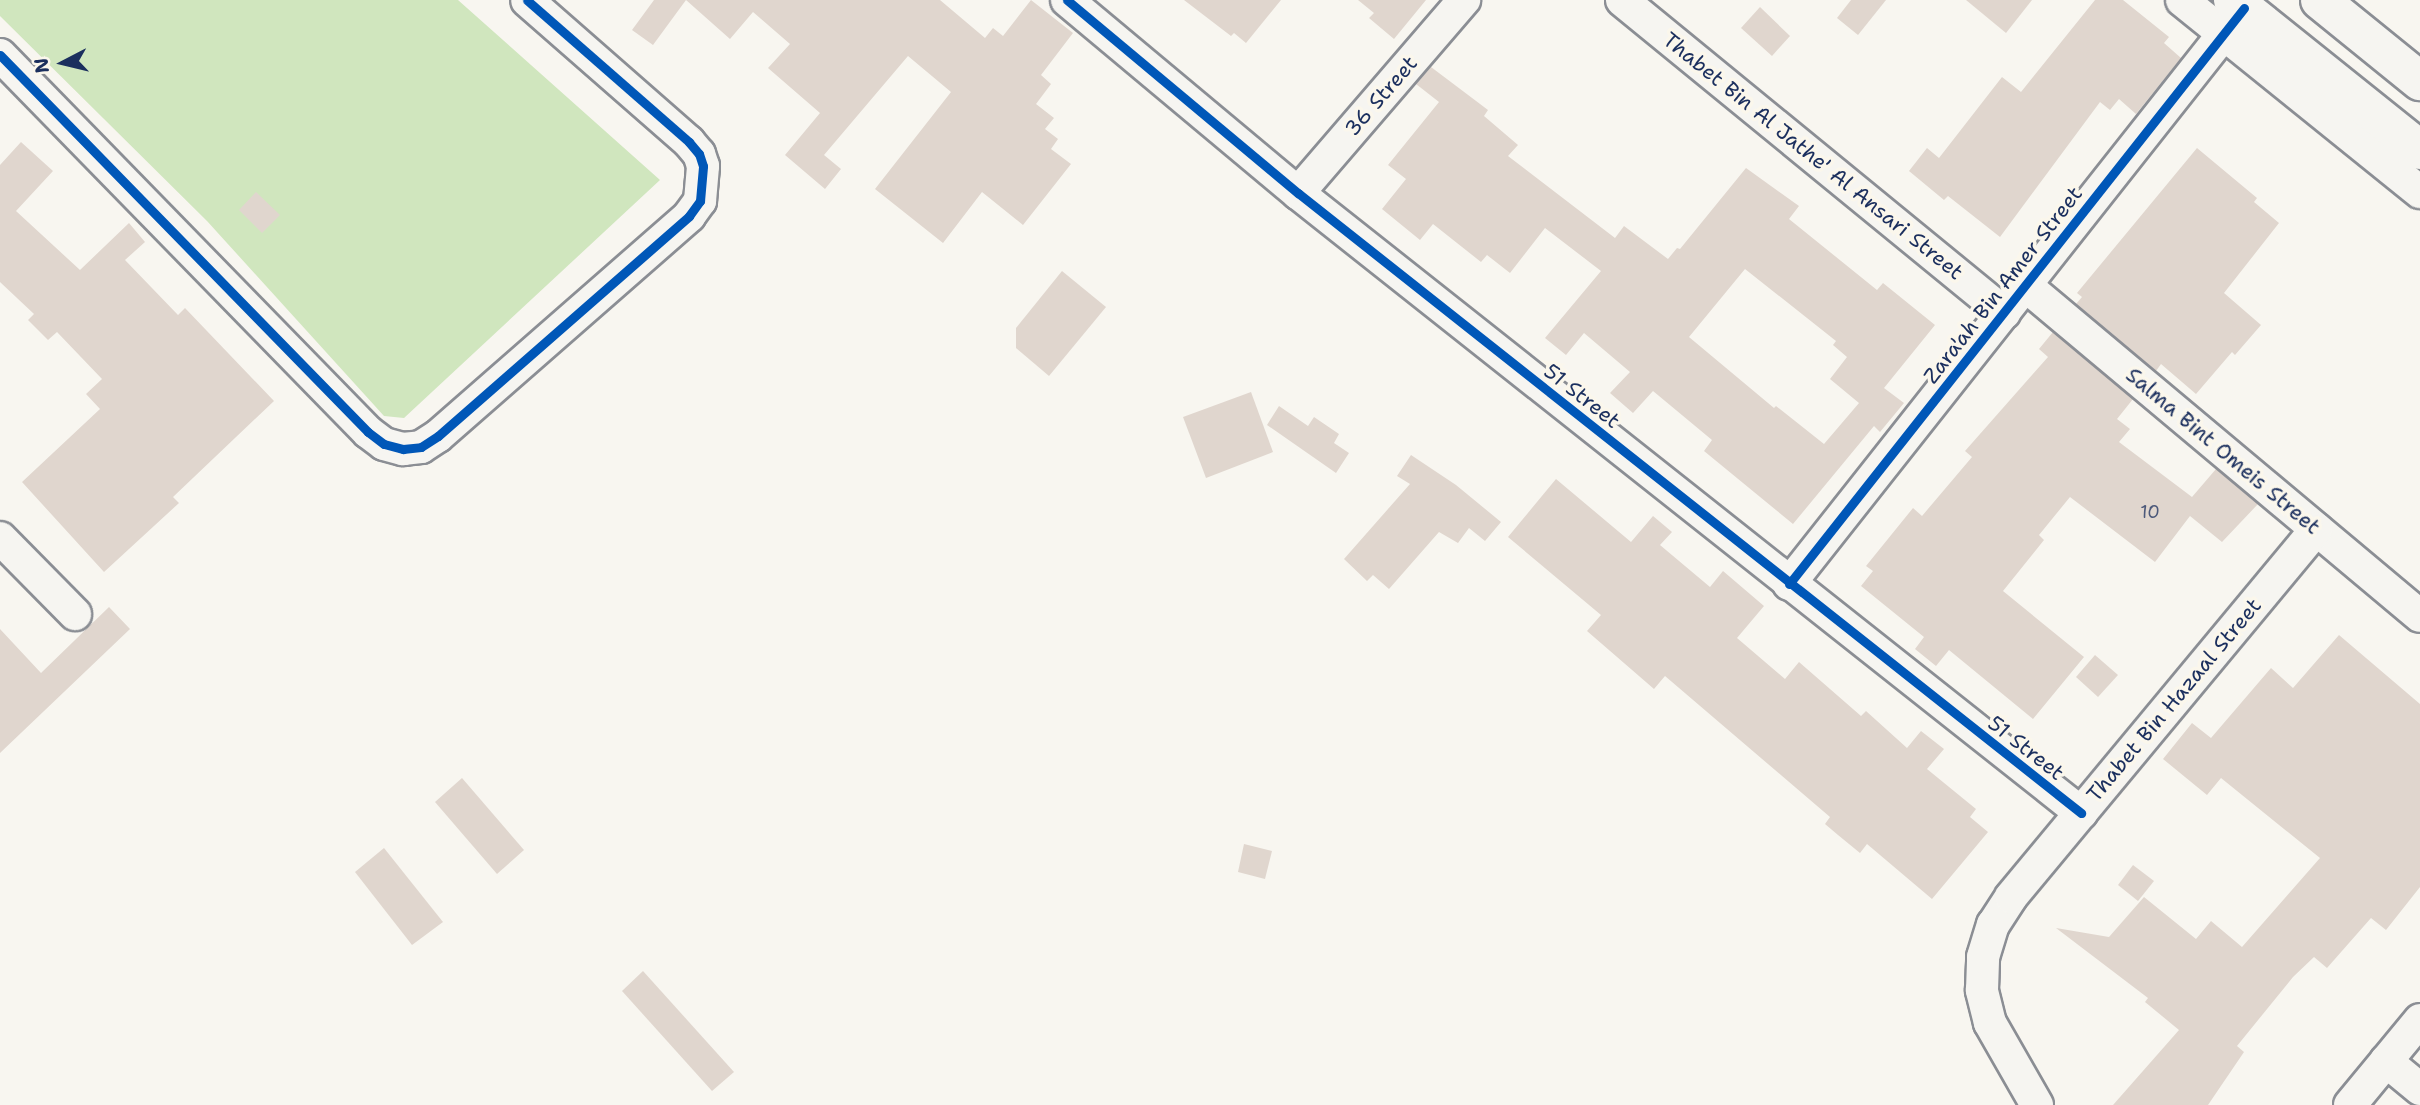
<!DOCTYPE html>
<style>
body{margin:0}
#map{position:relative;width:2420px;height:1105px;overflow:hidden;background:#f8f6f0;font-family:"Shantell Sans",sans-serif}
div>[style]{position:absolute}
.green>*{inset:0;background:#d0e6be}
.building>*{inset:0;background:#e0d6ce}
.roads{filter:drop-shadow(2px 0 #8b8e94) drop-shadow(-2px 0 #8b8e94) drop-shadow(0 2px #8b8e94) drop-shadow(0 -2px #8b8e94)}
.minor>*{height:32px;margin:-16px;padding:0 16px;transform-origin:16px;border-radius:16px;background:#f6f5f1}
.secondary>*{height:38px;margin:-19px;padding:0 19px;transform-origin:19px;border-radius:19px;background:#f6f5f1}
.cycleway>*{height:9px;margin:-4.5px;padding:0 4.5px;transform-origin:4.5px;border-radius:4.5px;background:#0057b8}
span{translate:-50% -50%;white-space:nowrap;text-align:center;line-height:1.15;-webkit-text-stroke:7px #fbf7ec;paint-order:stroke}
.number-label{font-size:18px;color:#4c597a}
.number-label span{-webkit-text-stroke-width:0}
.street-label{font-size:21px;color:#1b2f5e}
.north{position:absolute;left:28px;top:28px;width:70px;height:70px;-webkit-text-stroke:5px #fbf7ec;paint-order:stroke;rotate:263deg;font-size:19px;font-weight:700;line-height:28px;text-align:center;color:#1b2f5e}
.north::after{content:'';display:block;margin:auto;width:24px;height:32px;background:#1b2f5e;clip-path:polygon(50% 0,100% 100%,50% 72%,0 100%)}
</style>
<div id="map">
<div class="green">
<i style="clip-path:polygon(0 0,458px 0,660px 180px,404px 418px,384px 416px,207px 221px,0 16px)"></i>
</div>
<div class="building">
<i style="clip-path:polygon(654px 0,940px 0,985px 38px,993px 28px,1003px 36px,1031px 0,1073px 33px,1041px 75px,1051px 84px,1036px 104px,1054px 118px,1045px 129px,1058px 139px,1051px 149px,1071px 164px,1023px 225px,982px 192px,943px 243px,875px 189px,951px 92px,908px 56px,824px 155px,841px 169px,825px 189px,785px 155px,820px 113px,768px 68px,790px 44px,753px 12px,730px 39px,686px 0,653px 45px,632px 30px)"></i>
<i style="clip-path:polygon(1184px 0,1281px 0,1246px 43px,1234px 33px,1231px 36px)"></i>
<i style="clip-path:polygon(1358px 0,1426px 0,1394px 39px,1369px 18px,1374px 13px)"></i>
<i style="clip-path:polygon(1851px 0,1886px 0,1858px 35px,1837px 18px)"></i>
<i style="clip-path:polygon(1966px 0,2032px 0,2006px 33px)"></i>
<i style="clip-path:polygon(2095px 0,2123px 0,2169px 37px,2164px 43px,2181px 58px,2136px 114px,2119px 99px,2110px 110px,2100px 102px,2000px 237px,1948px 196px,1944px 200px,1909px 171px,1927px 148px,1939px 158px,2002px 77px,2021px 92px)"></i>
<i style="clip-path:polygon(1760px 7px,1790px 36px,1772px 56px,1741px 28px)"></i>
<i style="clip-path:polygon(evenodd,1431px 67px,1488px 110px,1484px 116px,1518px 145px,1508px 156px,1615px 238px,1624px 226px,1668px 259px,1677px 248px,1680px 249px,1746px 168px,1799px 206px,1789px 219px,1877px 290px,1883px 283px,1935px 325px,1884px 388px,1904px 403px,1880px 432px,1874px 426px,1793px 524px,1704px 451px,1712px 440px,1653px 391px,1633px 413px,1610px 393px,1630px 372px,1584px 333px,1566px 355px,1545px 338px,1601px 271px,1545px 228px,1510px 273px,1487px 255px,1481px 262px,1433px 224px,1420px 240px,1382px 209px,1406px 179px,1388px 165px,1439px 102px,1416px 84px,1431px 67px,1745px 269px,1836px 341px,1833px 345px,1847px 357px,1830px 379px,1859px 403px,1824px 444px,1776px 406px,1774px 408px,1689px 337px,1745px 269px)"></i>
<i style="clip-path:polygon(21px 142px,53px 171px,16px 211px,80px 270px,129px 223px,145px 242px,125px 260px,178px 315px,185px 308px,274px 401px,173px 497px,179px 503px,104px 572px,22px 482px,100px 409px,86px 394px,102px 379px,57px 332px,48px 340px,28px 320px,34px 314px,0 282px,0 165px)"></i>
<i style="clip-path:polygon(2197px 148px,2257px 198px,2254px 202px,2279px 223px,2224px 293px,2261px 325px,2235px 355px,2232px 352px,2196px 394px,2161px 364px,2156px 371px,2076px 304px,2082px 297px,2077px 293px)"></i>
<i style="clip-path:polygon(256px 192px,280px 215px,262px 233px,239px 210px)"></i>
<i style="clip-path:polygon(1062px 271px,1106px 307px,1049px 376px,1016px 348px,1016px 328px)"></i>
<i style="clip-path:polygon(2053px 332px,2133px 399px,2117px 419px,2130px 429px,2119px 442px,2192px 497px,2216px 469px,2258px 504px,2222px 542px,2190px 516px,2155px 562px,2070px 497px,2039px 535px,2044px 540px,2003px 591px,2084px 657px,2033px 719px,1949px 650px,1936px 666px,1915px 649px,1924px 637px,1861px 586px,1873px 571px,1866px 566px,1913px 508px,1922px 516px,1972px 457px,1965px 451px,2048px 357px,2039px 349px)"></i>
<i style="clip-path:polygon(1251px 392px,1273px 452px,1206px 478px,1183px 417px)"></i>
<i style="clip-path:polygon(1279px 406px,1308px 426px,1314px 417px,1339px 434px,1334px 443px,1349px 453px,1336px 473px,1267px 425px)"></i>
<i style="clip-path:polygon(1411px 455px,1456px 485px,1501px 522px,1485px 541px,1469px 528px,1458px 543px,1439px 532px,1389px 589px,1373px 575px,1367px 581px,1344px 559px,1410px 484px,1397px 476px)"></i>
<i style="clip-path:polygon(1556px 479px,1631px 542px,1653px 516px,1672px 532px,1660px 545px,1710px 587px,1723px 571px,1764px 606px,1737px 638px,1785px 679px,1799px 662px,1861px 716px,1866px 711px,1907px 748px,1921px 731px,1944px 749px,1927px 769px,1976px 809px,1970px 817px,1988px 832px,1932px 899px,1867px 844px,1860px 853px,1838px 835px,1825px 824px,1830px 817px,1665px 676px,1654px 689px,1587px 631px,1601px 615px,1508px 537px)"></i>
<i style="clip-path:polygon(109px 607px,130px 629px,0 753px,0 629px,41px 673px)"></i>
<i style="clip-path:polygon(2339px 635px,2420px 704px,2420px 887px,2386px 930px,2371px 918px,2327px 968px,2314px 957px,2293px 977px,2237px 1046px,2244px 1052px,2208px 1105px,2113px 1105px,2179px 1030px,2145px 1002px,2148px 998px,2056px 928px,2109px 937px,2144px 897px,2196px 939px,2211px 921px,2242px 947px,2320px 858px,2221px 778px,2207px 795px,2163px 759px,2192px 723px,2211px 738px,2271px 668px,2293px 688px)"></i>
<i style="clip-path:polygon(2095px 655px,2118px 675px,2098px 697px,2076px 677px)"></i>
<i style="clip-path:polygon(462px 778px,524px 850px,497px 874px,435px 802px)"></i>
<i style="clip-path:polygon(1244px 844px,1272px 851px,1265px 879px,1238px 872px)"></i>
<i style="clip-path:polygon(384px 848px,443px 922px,412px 945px,355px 872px)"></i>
<i style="clip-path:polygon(2133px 865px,2154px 881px,2138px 901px,2118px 885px)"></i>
<i style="clip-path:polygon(643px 971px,734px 1072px,712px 1091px,622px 991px)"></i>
</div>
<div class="roads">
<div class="minor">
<i style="left:1067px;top:0;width:301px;rotate:39.9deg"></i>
<i style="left:1298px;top:193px;width:999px;rotate:38.37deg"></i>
<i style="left:1622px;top:0;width:494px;rotate:39.3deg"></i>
<i style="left:2182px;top:0;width:306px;rotate:38.9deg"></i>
<i style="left:0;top:55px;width:527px;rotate:45.69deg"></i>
<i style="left:368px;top:432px;width:20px;rotate:37deg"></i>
<i style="left:384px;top:444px;width:20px;rotate:15deg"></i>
<i style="left:403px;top:449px;width:18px;rotate:-6deg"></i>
<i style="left:421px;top:447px;width:20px;rotate:-33deg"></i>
<i style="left:438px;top:436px;width:334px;rotate:-41.2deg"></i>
<i style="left:689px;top:216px;width:19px;rotate:-54deg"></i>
<i style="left:700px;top:201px;width:35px;rotate:-85deg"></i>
<i style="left:703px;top:166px;width:13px;rotate:-108deg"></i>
<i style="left:699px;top:154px;width:16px;rotate:-130deg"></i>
<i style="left:689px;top:142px;width:215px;rotate:-138.8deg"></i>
<i style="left:1298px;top:193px;width:255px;rotate:-49.3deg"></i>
<i style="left:2025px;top:285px;width:515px;rotate:39.96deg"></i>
<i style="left:0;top:538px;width:107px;rotate:45.4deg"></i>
<i style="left:1789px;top:584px;width:734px;rotate:-51.69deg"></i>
<i style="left:2386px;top:1061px;width:44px;rotate:39.5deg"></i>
<i style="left:2037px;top:1105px;width:95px;rotate:-119.8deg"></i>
<i style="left:1990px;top:1023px;width:34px;rotate:-104deg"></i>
<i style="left:1982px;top:990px;width:33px;rotate:-88deg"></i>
<i style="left:1983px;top:957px;width:34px;rotate:-73deg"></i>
<i style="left:1993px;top:925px;width:33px;rotate:-57deg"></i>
<i style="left:2011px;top:897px;width:478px;rotate:-50.3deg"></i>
<i style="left:2350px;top:1105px;width:110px;rotate:-50.5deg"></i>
</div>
<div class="secondary">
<i style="left:2233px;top:0;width:240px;rotate:38.7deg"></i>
<i style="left:2320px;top:0;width:129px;rotate:39deg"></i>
</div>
</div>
<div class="cycleway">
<i style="left:1067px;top:0;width:301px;rotate:39.9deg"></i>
<i style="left:1298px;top:193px;width:999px;rotate:38.37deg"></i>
<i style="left:0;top:55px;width:527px;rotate:45.69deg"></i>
<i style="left:368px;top:432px;width:20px;rotate:37deg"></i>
<i style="left:384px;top:444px;width:20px;rotate:15deg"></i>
<i style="left:403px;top:449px;width:18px;rotate:-6deg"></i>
<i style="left:421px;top:447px;width:20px;rotate:-33deg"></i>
<i style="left:438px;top:436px;width:334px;rotate:-41.2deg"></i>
<i style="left:689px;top:216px;width:19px;rotate:-54deg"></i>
<i style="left:700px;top:201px;width:35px;rotate:-85deg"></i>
<i style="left:703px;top:166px;width:13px;rotate:-108deg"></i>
<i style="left:699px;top:154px;width:16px;rotate:-130deg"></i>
<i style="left:689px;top:142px;width:215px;rotate:-138.8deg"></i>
<i style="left:1789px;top:584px;width:734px;rotate:-51.69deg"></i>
</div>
<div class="number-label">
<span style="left:2150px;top:512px">10</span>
</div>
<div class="street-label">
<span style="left:1381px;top:96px;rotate:-49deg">36 Street</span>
<span style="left:1813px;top:156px;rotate:39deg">Thabet Bin Al Jathe' Al Ansari Street</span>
<span style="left:2003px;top:285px;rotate:-52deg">Zara'ah Bin Amer Street</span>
<span style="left:1582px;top:396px;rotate:38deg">51 Street</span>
<span style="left:2223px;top:451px;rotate:40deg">Salma Bint Omeis Street</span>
<span style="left:2174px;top:700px;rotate:-50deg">Thabet Bin Hazaal Street</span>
<span style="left:2026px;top:748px;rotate:38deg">51 Street</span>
</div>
<div class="north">N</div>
</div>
